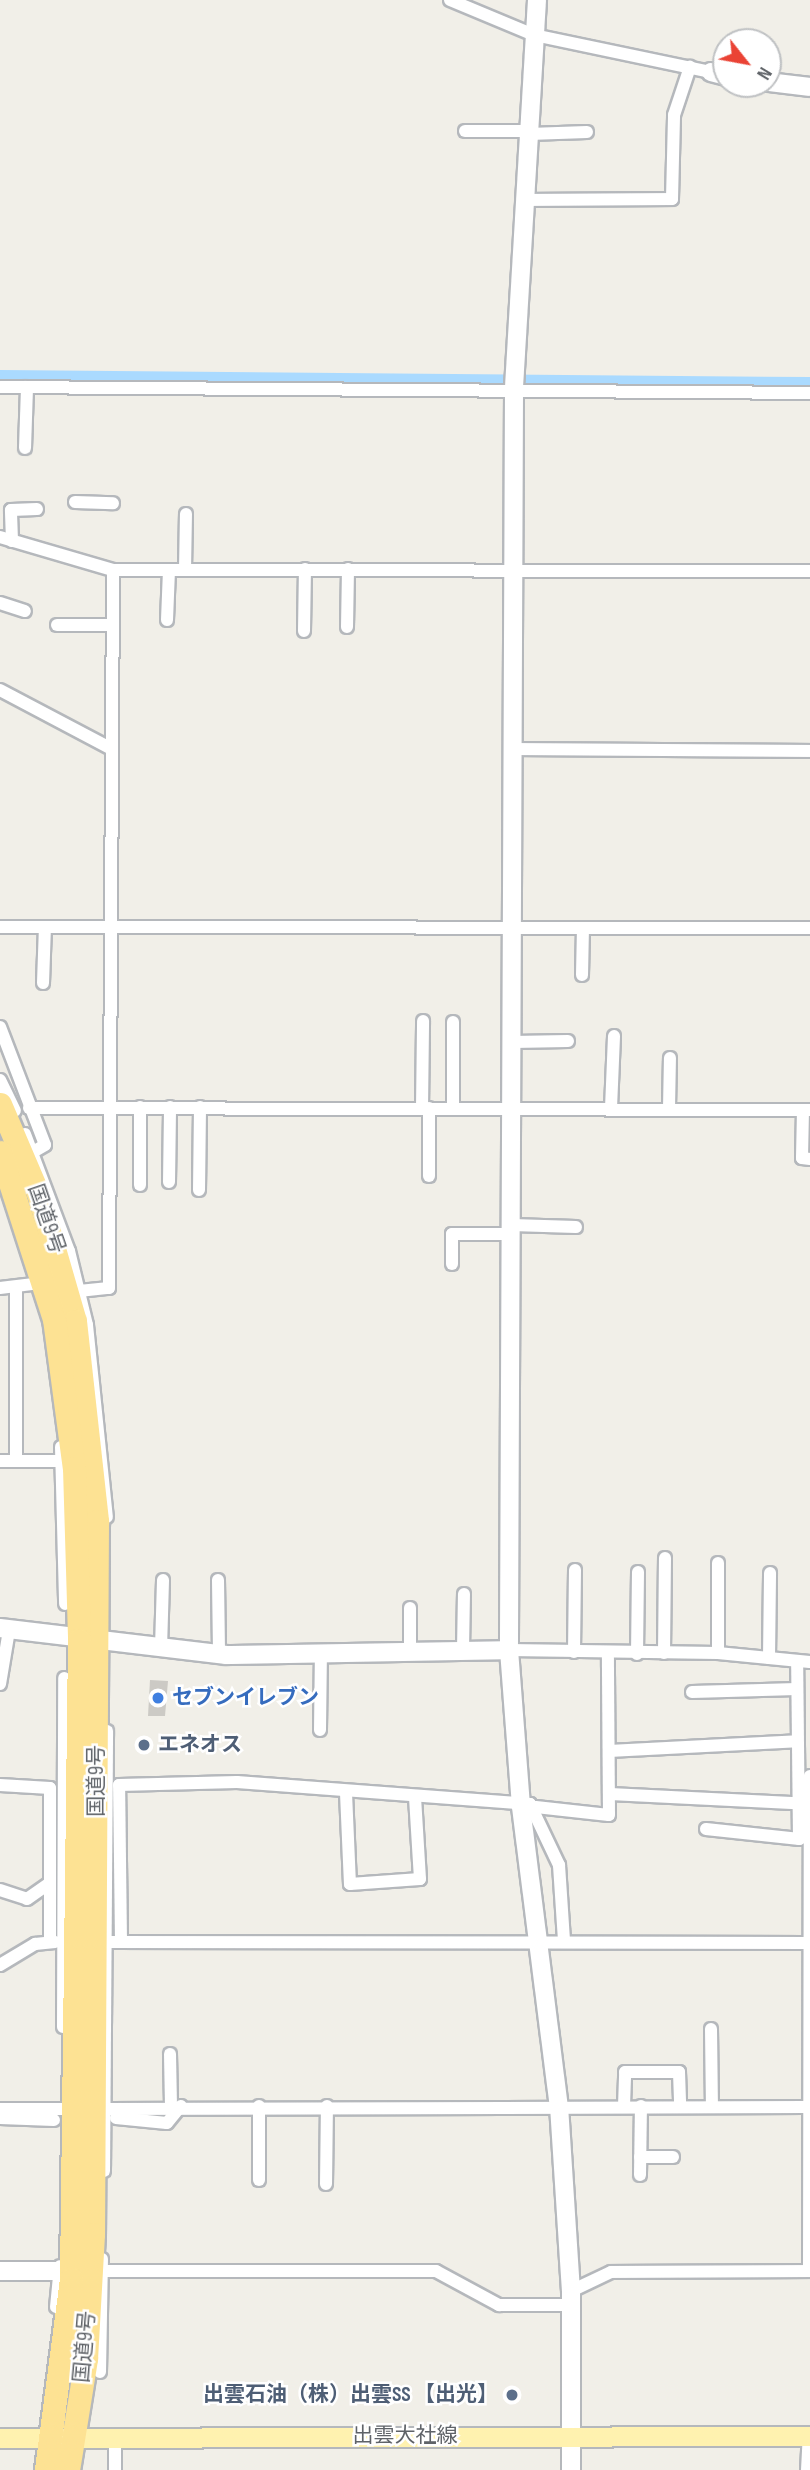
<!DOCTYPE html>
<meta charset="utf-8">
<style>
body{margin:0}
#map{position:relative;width:810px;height:2470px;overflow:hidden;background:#f1efe8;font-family:"Sofia Sans Condensed","Noto Sans JP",sans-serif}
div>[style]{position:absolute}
.river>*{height:19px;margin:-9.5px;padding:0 9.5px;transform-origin:9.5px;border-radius:9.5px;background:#aadaff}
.building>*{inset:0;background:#cccac5}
.roads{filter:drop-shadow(2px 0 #b5b8bc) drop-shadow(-2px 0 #b5b8bc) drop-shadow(0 2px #b5b8bc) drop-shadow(0 -2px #b5b8bc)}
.street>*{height:12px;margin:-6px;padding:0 6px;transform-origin:6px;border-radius:6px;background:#fff}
.secondary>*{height:18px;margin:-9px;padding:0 9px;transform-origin:9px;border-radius:9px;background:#fff}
.primary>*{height:19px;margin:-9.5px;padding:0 9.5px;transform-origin:9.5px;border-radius:9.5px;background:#fff2af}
.highway>*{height:23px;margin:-11.5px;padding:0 11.5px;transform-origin:11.5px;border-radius:11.5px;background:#fde293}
.dots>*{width:19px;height:19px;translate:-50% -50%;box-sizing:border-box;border:4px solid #fff;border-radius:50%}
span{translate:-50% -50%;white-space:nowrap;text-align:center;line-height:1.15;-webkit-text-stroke:5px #fff;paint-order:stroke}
.street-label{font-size:21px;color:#5f6368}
.shop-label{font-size:21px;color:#366cbe;font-weight:700}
.left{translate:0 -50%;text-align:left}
.service-label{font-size:21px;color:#4e5e75;font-weight:700}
.right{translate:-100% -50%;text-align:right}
.north{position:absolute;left:712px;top:28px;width:70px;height:70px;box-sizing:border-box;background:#fff;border:2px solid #bfc1c3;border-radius:50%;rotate:121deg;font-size:19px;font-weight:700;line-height:28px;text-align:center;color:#5f6368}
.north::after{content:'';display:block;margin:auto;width:24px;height:32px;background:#ea4335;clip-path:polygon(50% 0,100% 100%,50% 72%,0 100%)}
</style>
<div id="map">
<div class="river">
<i style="left:0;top:379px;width:810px;rotate:0.5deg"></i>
</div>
<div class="building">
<i style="clip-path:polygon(150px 1680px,168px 1681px,165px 1716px,148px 1716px)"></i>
</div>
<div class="roads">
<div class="street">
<i style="left:450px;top:0;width:91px;rotate:22.6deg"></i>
<i style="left:534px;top:35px;width:181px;rotate:11.8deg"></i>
<i style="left:465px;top:131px;width:64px"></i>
<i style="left:529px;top:134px;width:58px;rotate:-2deg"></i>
<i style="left:525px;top:200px;width:147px;rotate:-0.4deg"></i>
<i style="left:672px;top:199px;width:84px;rotate:-88.6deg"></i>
<i style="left:674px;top:115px;width:51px;rotate:-71.6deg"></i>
<i style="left:0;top:387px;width:810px;rotate:0.42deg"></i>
<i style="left:25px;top:448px;width:61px;rotate:-88.1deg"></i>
<i style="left:75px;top:502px;width:38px;rotate:2deg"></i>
<i style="left:0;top:537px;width:118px;rotate:16.3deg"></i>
<i style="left:113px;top:570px;width:697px;rotate:0.08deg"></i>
<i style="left:12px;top:541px;width:31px;rotate:-92deg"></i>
<i style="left:11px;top:510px;width:26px;rotate:-2deg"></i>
<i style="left:185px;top:570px;width:56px;rotate:-89deg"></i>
<i style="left:0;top:603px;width:26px;rotate:18deg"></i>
<i style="left:167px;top:620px;width:50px;rotate:-87.7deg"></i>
<i style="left:57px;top:625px;width:55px"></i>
<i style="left:347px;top:627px;width:58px;rotate:-89deg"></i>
<i style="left:304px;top:631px;width:62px;rotate:-89.1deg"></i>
<i style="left:0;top:690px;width:124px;rotate:27.8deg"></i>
<i style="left:516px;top:749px;width:294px;rotate:0.4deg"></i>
<i style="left:0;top:927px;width:810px;rotate:0.07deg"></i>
<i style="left:582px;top:975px;width:46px;rotate:-88.8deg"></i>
<i style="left:43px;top:983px;width:56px;rotate:-88deg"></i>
<i style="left:0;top:1027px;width:126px;rotate:69.1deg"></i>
<i style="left:45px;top:1145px;width:14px;rotate:150deg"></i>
<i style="left:513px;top:1042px;width:55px;rotate:-1deg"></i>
<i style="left:0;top:1080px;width:34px;rotate:64deg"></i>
<i style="left:140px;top:1107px;width:78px;rotate:90deg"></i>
<i style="left:29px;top:1108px;width:781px;rotate:0.15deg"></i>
<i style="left:422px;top:1108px;width:87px;rotate:-89.3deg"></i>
<i style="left:453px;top:1108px;width:86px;rotate:-90deg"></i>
<i style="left:611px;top:1108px;width:72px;rotate:-87.6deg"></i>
<i style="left:669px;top:1108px;width:50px;rotate:-88.9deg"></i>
<i style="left:803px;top:1110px;width:48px;rotate:91.2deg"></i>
<i style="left:802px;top:1158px;width:8px;rotate:7deg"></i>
<i style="left:25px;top:1134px;width:125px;rotate:69.4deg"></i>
<i style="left:69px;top:1251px;width:76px;rotate:76.3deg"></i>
<i style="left:87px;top:1325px;width:193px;rotate:84.1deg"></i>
<i style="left:429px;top:1176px;width:68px;rotate:-90deg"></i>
<i style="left:169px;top:1182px;width:75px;rotate:-89.2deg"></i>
<i style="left:199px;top:1190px;width:83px;rotate:-89.3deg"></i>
<i style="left:512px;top:1225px;width:64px;rotate:1.8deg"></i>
<i style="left:452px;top:1264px;width:30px;rotate:-90deg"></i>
<i style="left:452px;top:1234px;width:60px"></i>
<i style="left:0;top:1288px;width:34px;rotate:-7deg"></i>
<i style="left:16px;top:1288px;width:173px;rotate:90deg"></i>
<i style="left:79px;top:1291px;width:30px;rotate:-6deg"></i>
<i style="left:109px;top:1288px;width:718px;rotate:-89.68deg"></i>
<i style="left:61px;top:1447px;width:157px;rotate:88.5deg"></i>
<i style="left:0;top:1461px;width:62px"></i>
<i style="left:218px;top:1580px;width:74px;rotate:89.2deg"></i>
<i style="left:161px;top:1648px;width:68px;rotate:-88.3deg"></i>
<i style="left:463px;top:1650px;width:56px;rotate:-89deg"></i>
<i style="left:509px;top:1650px;width:209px;rotate:0.8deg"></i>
<i style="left:718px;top:1653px;width:92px;rotate:5.6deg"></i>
<i style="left:410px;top:1652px;width:44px;rotate:-90deg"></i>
<i style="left:574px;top:1652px;width:82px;rotate:-89.3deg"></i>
<i style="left:664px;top:1653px;width:95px;rotate:-89.4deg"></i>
<i style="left:718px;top:1653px;width:90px;rotate:-90deg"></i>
<i style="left:637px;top:1654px;width:82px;rotate:-89.3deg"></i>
<i style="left:769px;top:1658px;width:85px;rotate:-89.3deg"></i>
<i style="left:0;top:1684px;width:55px;rotate:-80.5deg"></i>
<i style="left:692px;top:1692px;width:105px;rotate:-1.6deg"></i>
<i style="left:320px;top:1730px;width:77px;rotate:-89.3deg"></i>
<i style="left:609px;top:1751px;width:188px;rotate:-3deg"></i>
<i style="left:0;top:1785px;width:50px;rotate:3.4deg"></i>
<i style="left:50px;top:1788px;width:154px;rotate:90deg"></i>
<i style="left:346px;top:1793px;width:91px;rotate:87.5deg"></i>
<i style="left:350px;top:1884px;width:70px;rotate:-4.1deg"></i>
<i style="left:420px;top:1879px;width:81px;rotate:-93.5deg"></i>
<i style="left:610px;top:1794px;width:187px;rotate:2.8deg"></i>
<i style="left:536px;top:1807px;width:73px;rotate:6.3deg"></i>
<i style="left:609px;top:1815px;width:161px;rotate:-90.4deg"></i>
<i style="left:706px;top:1829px;width:94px;rotate:6.1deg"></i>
<i style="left:799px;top:1839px;width:178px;rotate:-90.6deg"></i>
<i style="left:0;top:1890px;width:28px;rotate:18deg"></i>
<i style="left:27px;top:1899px;width:28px;rotate:-35deg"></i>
<i style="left:107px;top:1942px;width:703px;rotate:0.08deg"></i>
<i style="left:121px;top:1942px;width:157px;rotate:-90.7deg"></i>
<i style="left:119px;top:1785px;width:118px;rotate:-1.5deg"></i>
<i style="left:237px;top:1782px;width:294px;rotate:4.3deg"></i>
<i style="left:530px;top:1804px;width:68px;rotate:64.6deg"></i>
<i style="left:559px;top:1865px;width:76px;rotate:86.2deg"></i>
<i style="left:0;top:1965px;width:41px;rotate:-31deg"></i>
<i style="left:35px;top:1944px;width:20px;rotate:-6deg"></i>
<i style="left:63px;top:2027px;width:349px;rotate:-89.8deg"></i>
<i style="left:711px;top:2029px;width:78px;rotate:89.3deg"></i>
<i style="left:170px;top:2054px;width:53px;rotate:88.9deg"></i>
<i style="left:624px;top:2106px;width:34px;rotate:-88deg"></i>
<i style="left:625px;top:2072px;width:54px"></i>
<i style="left:679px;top:2072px;width:34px;rotate:88deg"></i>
<i style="left:0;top:2109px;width:63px"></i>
<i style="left:106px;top:2109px;width:700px;rotate:-0.16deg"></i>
<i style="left:0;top:2118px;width:54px;rotate:2.1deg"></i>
<i style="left:116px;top:2118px;width:51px;rotate:5.6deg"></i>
<i style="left:167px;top:2123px;width:22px;rotate:-51deg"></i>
<i style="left:640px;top:2157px;width:33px"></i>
<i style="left:104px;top:2171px;width:440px;rotate:-89.6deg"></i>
<i style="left:640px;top:2175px;width:69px;rotate:-89.2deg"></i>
<i style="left:259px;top:2180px;width:74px;rotate:-90deg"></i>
<i style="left:326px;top:2184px;width:78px;rotate:-89.3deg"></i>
<i style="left:102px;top:2271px;width:334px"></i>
<i style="left:436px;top:2271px;width:72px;rotate:28.4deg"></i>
<i style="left:499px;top:2305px;width:72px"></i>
<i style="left:809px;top:2271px;width:495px;rotate:-89.9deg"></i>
<i style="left:571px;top:2291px;width:44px;rotate:-25.4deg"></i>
<i style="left:611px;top:2272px;width:199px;rotate:-0.3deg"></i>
<i style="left:56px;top:2307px;width:41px;rotate:-84.4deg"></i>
<i style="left:100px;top:2372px;width:113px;rotate:-89deg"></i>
<i style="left:115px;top:2436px;width:34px;rotate:90deg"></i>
<i style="left:807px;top:2470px;width:34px;rotate:-87deg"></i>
</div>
<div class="secondary">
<i style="left:537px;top:0;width:393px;rotate:93.4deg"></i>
<i style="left:514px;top:392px;width:1258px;rotate:90.23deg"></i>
<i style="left:509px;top:1650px;width:157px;rotate:85.6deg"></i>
<i style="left:521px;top:1807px;width:301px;rotate:82.8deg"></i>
<i style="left:559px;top:2106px;width:185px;rotate:86.3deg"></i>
<i style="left:571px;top:2291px;width:179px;rotate:90deg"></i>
<i style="left:711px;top:72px;width:16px;rotate:15deg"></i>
<i style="left:768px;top:82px;width:42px;rotate:6.8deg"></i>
<i style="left:0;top:1628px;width:228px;rotate:6.8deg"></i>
<i style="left:226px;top:1655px;width:283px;rotate:-1deg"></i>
<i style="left:0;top:2271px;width:60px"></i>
</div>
<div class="primary">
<i style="left:0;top:2438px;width:810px;rotate:-0.14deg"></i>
</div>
<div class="highway">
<i style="left:0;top:1104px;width:97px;rotate:66.9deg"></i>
<i style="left:38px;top:1193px;width:133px;rotate:73.9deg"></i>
<i style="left:75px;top:1321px;width:201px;rotate:83.7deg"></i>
<i style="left:97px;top:1521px;width:713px;rotate:90.32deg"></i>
<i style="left:93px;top:2234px;width:125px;rotate:93.2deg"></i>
<i style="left:86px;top:2359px;width:112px;rotate:99.2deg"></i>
<i style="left:0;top:1152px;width:176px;rotate:72.1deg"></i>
<i style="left:54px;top:1319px;width:150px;rotate:82.4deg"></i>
<i style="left:74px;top:1468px;width:172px;rotate:88.3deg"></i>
<i style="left:79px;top:1640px;width:639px;rotate:90.72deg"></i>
<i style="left:71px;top:2279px;width:193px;rotate:97.5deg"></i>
</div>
</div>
<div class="dots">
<i style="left:158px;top:1698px;background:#3f7fe0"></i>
<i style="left:144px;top:1745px;background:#5c6f8a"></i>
<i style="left:512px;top:2395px;background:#5c6f8a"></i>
</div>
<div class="street-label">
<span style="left:46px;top:1219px;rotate:71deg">国道9号</span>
<span style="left:97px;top:1781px;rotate:-90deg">国道9号</span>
<span style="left:85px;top:2347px;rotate:-85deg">国道9号</span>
<span style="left:405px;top:2436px">出雲大社線</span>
</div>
<div class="shop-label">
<span class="left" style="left:172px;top:1698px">セブンイレブン</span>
</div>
<div class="service-label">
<span class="left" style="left:158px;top:1745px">エネオス</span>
<span class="right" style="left:498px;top:2395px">出雲石油（株）出雲SS 【出光】</span>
</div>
<div class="north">N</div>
</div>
